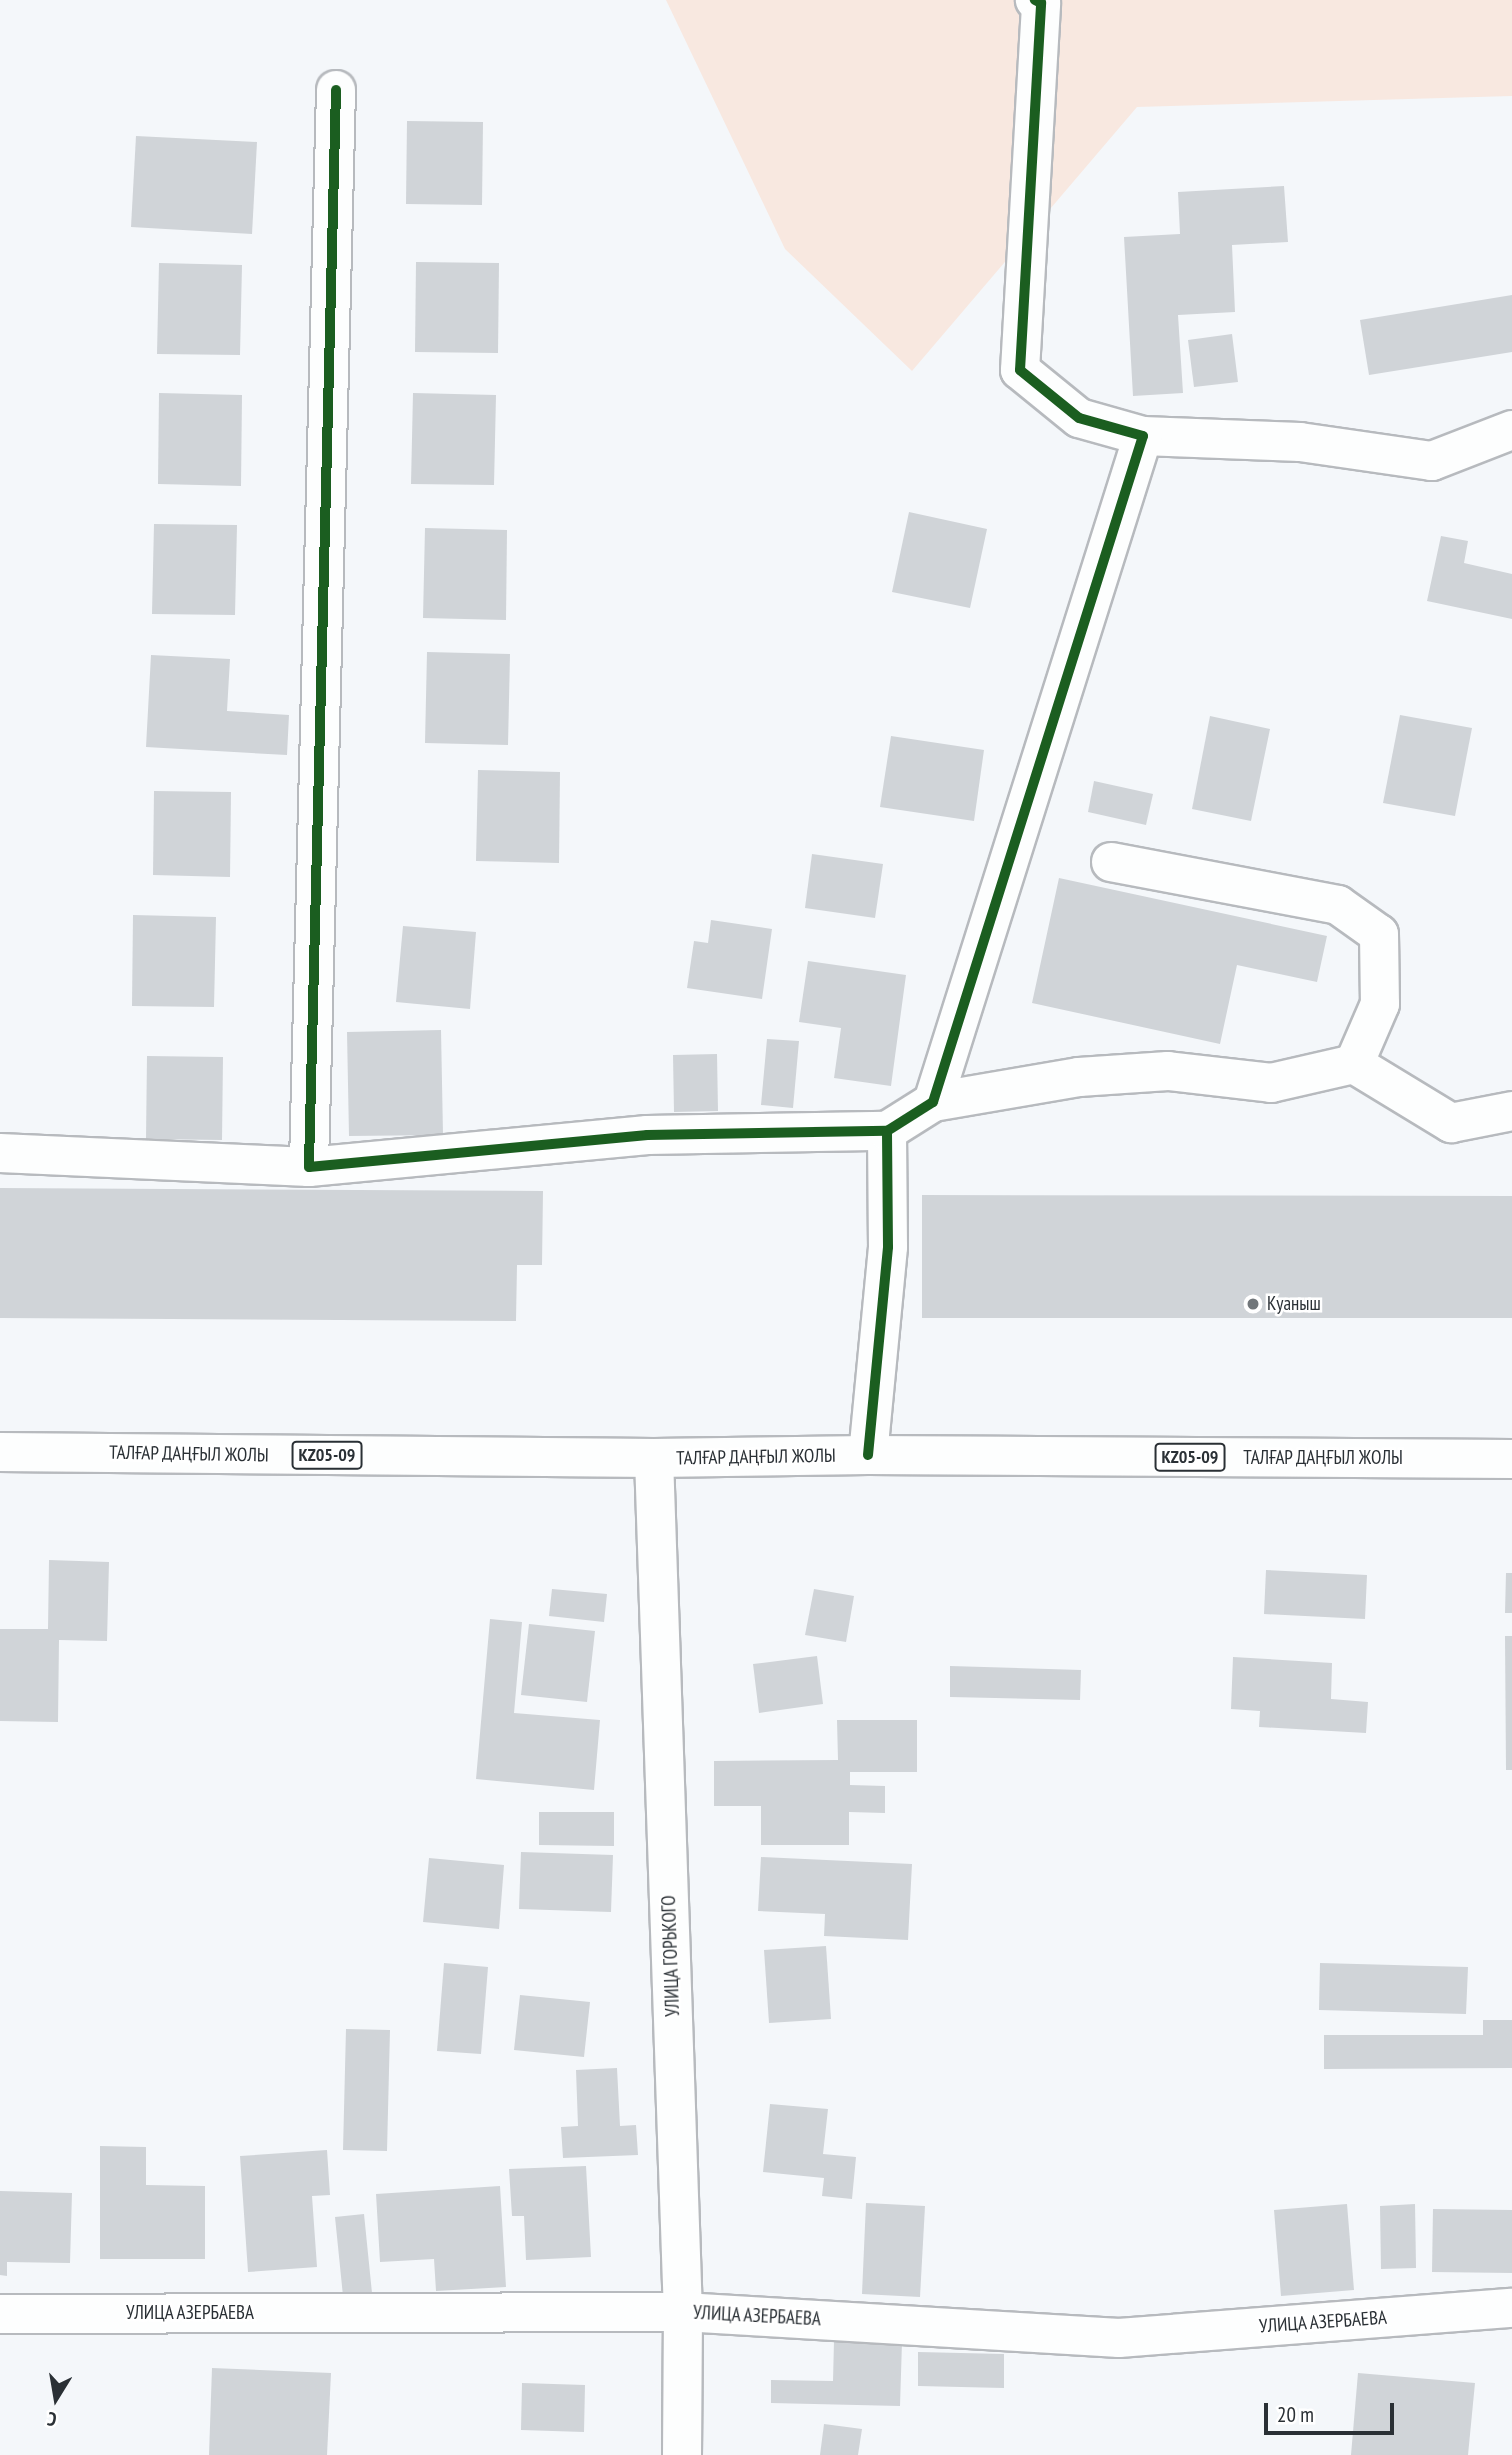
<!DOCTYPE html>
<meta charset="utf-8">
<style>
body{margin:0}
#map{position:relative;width:1512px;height:2455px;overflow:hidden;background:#f4f7fa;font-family:"PT Sans Narrow",sans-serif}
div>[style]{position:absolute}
.green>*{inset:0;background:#f8e8e0}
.building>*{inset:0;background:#d0d4d8}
.roads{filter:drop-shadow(2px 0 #b7babe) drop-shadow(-2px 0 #b7babe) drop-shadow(0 2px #b7babe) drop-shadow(0 -2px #b7babe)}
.minor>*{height:38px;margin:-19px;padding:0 19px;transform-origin:19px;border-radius:19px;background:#fdfefe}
.major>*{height:38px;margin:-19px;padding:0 19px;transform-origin:19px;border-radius:19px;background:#fdfefe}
.cycleway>*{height:10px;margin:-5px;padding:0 5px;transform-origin:5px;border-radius:5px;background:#1b5e20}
.dots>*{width:19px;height:19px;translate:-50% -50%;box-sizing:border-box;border:4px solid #fff;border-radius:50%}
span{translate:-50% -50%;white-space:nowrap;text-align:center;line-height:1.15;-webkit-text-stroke:5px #fff;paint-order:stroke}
.shield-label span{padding:2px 5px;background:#fff;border:2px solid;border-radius:5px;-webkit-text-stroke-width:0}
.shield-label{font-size:18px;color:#2a3035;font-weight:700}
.poi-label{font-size:19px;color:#2a3035}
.left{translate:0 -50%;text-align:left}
.street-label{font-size:19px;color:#2a3035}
.north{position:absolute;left:21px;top:2364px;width:70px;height:70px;-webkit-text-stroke:5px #fff;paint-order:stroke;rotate:191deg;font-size:19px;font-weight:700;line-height:28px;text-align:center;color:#2a3035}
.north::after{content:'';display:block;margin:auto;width:24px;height:32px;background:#2a3035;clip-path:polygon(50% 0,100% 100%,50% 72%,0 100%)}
.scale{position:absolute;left:1264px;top:2403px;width:130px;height:32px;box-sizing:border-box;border:4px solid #2a3035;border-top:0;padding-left:9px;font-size:21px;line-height:24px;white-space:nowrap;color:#2a3035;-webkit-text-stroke:5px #fff;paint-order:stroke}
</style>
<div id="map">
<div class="green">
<i style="clip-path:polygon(666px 0,1512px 0,1512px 96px,1137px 107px,912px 371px,785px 249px)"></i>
</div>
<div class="building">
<i style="clip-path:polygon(407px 121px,483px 122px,482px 205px,406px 204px)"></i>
<i style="clip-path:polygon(136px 136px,257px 142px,252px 234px,131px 227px)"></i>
<i style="clip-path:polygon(1284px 186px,1288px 242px,1232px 245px,1235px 312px,1178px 315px,1183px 393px,1133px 396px,1124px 237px,1180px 234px,1178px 192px)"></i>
<i style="clip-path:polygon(416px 262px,499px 263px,498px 353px,415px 352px)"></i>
<i style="clip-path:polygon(159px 263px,242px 265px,240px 355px,157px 354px)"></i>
<i style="clip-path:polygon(1512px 295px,1512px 352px,1369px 375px,1360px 320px)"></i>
<i style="clip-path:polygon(1232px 334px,1238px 382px,1194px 387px,1188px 340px)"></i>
<i style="clip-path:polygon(159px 393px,242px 395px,241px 486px,158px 484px)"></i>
<i style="clip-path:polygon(413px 393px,496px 395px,494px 485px,411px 484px)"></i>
<i style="clip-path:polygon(909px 512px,987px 529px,970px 608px,892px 592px)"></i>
<i style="clip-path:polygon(154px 524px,237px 525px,235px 615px,152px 614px)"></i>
<i style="clip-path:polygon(425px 528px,507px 530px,506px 620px,423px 618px)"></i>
<i style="clip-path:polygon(1441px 536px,1468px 541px,1464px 563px,1512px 574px,1512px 619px,1427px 601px)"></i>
<i style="clip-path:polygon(427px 652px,510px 654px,508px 745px,425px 743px)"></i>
<i style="clip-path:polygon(151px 655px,230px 659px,227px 711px,289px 715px,287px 755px,146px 747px)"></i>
<i style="clip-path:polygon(1400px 715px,1472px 728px,1455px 816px,1383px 803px)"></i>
<i style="clip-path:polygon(1210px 716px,1270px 729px,1251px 821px,1192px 809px)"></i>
<i style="clip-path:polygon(891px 736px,984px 750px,974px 821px,880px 807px)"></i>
<i style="clip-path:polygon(478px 770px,560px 772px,559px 863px,476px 861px)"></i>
<i style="clip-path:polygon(1094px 781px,1153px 794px,1146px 825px,1088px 812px)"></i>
<i style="clip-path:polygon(154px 791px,231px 792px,230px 877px,153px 875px)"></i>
<i style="clip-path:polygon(812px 854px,883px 864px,875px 918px,805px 908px)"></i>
<i style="clip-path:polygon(1059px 878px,1327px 936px,1317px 982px,1237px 965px,1220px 1044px,1032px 1003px)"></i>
<i style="clip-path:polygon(133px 915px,216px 917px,214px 1007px,132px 1006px)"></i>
<i style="clip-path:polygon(711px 920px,772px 929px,762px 999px,687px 988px,694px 941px,708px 943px)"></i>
<i style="clip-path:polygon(403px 926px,476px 932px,470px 1009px,396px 1002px)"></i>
<i style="clip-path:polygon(808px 961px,906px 975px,891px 1086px,834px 1078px,841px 1028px,799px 1022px)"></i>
<i style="clip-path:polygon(441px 1030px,443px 1135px,349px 1136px,347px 1032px)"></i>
<i style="clip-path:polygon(767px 1039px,799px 1041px,793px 1108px,761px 1105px)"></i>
<i style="clip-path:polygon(717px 1054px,718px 1111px,674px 1112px,673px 1055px)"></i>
<i style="clip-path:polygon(147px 1056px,223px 1057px,222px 1140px,146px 1139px)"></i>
<i style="clip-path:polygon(0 1188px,543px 1191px,542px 1265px,517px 1265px,516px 1321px,0 1318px)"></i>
<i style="clip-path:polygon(922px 1195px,1512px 1196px,1512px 1318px,922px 1318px)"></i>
<i style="clip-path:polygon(49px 1560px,109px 1562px,107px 1641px,59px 1640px,58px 1722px,0 1721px,0 1629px,48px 1629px)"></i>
<i style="clip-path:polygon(1266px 1570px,1367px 1575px,1365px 1619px,1264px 1614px)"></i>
<i style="clip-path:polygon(1506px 1573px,1512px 1573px,1512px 1613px,1505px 1613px)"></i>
<i style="clip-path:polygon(552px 1589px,607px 1594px,604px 1622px,549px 1616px)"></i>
<i style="clip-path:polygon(814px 1589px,854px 1596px,846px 1642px,805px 1635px)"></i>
<i style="clip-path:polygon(490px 1619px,522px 1622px,514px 1713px,600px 1720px,594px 1790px,476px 1779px)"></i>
<i style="clip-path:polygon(529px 1624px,595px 1631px,587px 1702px,521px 1695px)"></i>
<i style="clip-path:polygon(1505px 1636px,1512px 1636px,1512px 1770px,1506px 1770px)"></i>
<i style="clip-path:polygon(817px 1656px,823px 1704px,759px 1713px,753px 1664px)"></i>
<i style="clip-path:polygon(1233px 1657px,1332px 1663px,1331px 1699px,1368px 1702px,1366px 1733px,1259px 1727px,1260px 1711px,1231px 1709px)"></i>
<i style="clip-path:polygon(950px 1666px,1081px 1670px,1080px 1700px,950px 1697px)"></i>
<i style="clip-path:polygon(837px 1720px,917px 1720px,917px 1772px,850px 1772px,850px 1785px,885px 1786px,885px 1813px,849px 1812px,849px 1845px,761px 1845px,761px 1806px,714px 1806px,714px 1761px,838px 1760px)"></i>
<i style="clip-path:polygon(539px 1812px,614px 1812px,614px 1846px,539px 1845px)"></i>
<i style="clip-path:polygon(521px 1852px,613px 1855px,611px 1912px,519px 1909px)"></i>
<i style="clip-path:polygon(761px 1857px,912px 1864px,908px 1940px,824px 1936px,825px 1914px,758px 1911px)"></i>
<i style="clip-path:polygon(429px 1858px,504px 1865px,499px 1929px,423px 1922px)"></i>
<i style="clip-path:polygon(826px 1946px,831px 2019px,769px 2023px,764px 1950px)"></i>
<i style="clip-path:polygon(444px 1963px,488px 1967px,481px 2054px,437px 2051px)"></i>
<i style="clip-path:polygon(1320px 1963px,1468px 1967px,1466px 2014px,1319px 2010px)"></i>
<i style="clip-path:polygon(520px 1995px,590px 2002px,584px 2057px,514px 2050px)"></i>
<i style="clip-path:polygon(1483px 2020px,1512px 2020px,1512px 2068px,1324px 2069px,1324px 2035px,1483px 2035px)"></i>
<i style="clip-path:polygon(346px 2029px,390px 2030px,387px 2151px,343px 2150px)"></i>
<i style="clip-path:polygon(617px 2068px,620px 2126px,636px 2125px,638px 2155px,563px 2158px,561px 2127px,578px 2126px,576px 2070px)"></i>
<i style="clip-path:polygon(770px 2104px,828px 2109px,823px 2154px,856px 2157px,852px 2199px,822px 2196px,824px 2178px,763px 2172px)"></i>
<i style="clip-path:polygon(100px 2146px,146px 2147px,146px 2185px,205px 2186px,205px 2259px,100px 2259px)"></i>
<i style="clip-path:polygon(327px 2150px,330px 2195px,312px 2196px,317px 2267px,248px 2272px,240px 2156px)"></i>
<i style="clip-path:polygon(586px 2166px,591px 2257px,526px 2260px,524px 2216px,512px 2216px,509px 2169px)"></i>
<i style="clip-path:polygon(500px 2186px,506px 2287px,436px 2291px,434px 2259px,380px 2262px,376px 2194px)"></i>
<i style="clip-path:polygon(0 2191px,72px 2193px,70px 2263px,7px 2262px,7px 2276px,0 2275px)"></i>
<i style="clip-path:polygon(866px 2203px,925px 2206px,920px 2297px,862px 2294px)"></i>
<i style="clip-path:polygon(1347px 2204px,1354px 2290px,1281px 2296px,1274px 2210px)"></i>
<i style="clip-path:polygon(1415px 2204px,1416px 2268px,1381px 2269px,1380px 2206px)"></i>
<i style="clip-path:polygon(1433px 2209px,1512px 2210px,1512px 2273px,1432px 2272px)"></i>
<i style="clip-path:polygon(364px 2214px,372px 2293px,343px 2296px,335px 2217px)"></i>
<i style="clip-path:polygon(834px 2341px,902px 2342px,900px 2406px,771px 2403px,771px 2380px,833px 2381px)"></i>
<i style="clip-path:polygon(918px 2352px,1004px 2354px,1004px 2388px,918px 2386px)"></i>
<i style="clip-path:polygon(212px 2368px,331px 2373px,327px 2455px,209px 2455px)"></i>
<i style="clip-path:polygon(1358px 2373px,1475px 2383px,1468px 2455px,1351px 2455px)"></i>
<i style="clip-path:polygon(522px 2383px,585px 2385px,584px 2432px,521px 2430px)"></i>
<i style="clip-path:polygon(824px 2424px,862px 2429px,858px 2455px,820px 2455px)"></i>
</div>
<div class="roads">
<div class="minor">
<i style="left:336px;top:90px;width:1077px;rotate:91.44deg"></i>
<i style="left:309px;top:1167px;width:340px;rotate:-5.4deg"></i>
<i style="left:647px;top:1135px;width:240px;rotate:-1deg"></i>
<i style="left:1143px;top:436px;width:157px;rotate:2.2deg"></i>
<i style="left:1300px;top:442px;width:133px;rotate:8.2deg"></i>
<i style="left:1432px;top:461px;width:86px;rotate:-21.2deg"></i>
<i style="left:1111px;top:862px;width:231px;rotate:10.7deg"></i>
<i style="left:1338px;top:905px;width:50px;rotate:35.3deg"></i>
<i style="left:1379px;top:934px;width:70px;rotate:89.2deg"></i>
<i style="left:1380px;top:1004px;width:65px;rotate:113.4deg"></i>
<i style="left:1354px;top:1064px;width:114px;rotate:31.3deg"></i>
<i style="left:1451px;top:1123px;width:62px;rotate:-11.1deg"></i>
<i style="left:933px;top:1102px;width:148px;rotate:-9.7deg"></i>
<i style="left:1079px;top:1077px;width:89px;rotate:-3.9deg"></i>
<i style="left:1168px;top:1071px;width:104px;rotate:6.6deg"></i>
<i style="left:1271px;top:1083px;width:85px;rotate:-12.9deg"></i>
<i style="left:0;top:1153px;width:309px;rotate:2.6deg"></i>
<i style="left:868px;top:1455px;width:209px;rotate:-84.5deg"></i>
<i style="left:888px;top:1247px;width:116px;rotate:-90.5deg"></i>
<i style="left:887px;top:1131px;width:54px;rotate:-32.2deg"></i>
<i style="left:933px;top:1102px;width:698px;rotate:-72.5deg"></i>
<i style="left:1143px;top:436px;width:66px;rotate:-164.3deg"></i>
<i style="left:1079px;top:418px;width:76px;rotate:-140.9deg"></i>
<i style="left:1020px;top:370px;width:368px;rotate:-86.7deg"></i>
<i style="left:1041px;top:3px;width:7px;rotate:-153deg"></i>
<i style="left:654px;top:1458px;width:854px;rotate:88.06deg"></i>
<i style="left:683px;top:2312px;width:143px;rotate:90.4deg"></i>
<i style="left:0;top:2314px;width:683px;rotate:-0.17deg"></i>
<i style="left:683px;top:2312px;width:437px;rotate:3.4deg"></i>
<i style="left:1119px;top:2338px;width:394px;rotate:-4.4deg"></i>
</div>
<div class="major">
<i style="left:0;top:1452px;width:654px;rotate:0.53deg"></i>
<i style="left:654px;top:1458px;width:214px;rotate:-0.8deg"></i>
<i style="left:868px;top:1455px;width:644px;rotate:0.36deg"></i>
</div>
</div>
<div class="cycleway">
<i style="left:336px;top:90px;width:1077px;rotate:91.44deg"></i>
<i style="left:309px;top:1167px;width:340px;rotate:-5.4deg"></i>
<i style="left:647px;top:1135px;width:240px;rotate:-1deg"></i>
<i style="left:868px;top:1455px;width:209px;rotate:-84.5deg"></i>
<i style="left:888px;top:1247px;width:116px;rotate:-90.5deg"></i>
<i style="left:887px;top:1131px;width:54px;rotate:-32.2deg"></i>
<i style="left:933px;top:1102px;width:698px;rotate:-72.5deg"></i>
<i style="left:1143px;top:436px;width:66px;rotate:-164.3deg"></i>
<i style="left:1079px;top:418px;width:76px;rotate:-140.9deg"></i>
<i style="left:1020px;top:370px;width:368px;rotate:-86.7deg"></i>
<i style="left:1041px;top:3px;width:7px;rotate:-153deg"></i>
</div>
<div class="dots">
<i style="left:1253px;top:1304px;background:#71767a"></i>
</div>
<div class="shield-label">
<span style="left:327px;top:1455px">KZ05-09</span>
<span style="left:1190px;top:1457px">KZ05-09</span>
</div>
<div class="poi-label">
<span class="left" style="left:1267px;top:1304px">Куаныш</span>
</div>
<div class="street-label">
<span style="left:189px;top:1454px;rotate:1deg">ТАЛҒАР ДАҢҒЫЛ ЖОЛЫ</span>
<span style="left:756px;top:1457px;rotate:-1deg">ТАЛҒАР ДАҢҒЫЛ ЖОЛЫ</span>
<span style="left:1323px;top:1458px">ТАЛҒАР ДАҢҒЫЛ ЖОЛЫ</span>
<span style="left:671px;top:1956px;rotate:-92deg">УЛИЦА ГОРЬКОГО</span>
<span style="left:190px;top:2313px">УЛИЦА АЗЕРБАЕВА</span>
<span style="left:757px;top:2316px;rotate:3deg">УЛИЦА АЗЕРБАЕВА</span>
<span style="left:1323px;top:2322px;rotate:-4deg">УЛИЦА АЗЕРБАЕВА</span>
</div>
<div class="north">С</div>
<div class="scale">20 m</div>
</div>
